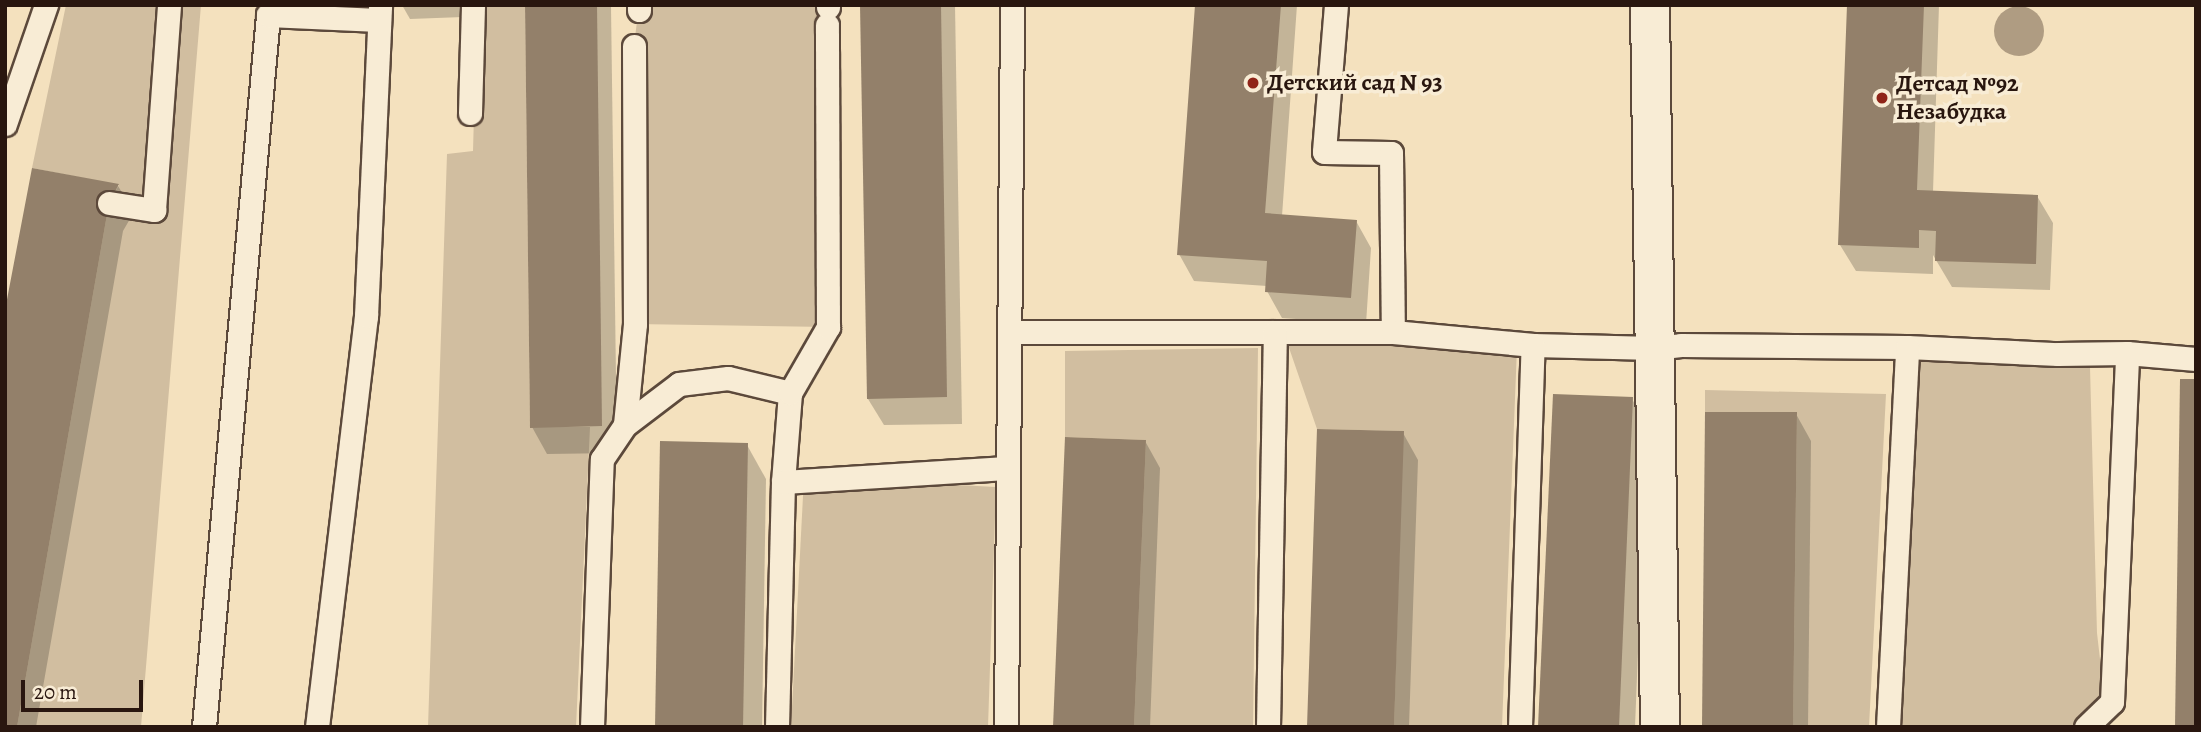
<!DOCTYPE html>
<meta charset="utf-8">
<style>
body{margin:0}
#map{position:relative;width:2201px;height:732px;overflow:hidden;background:#f4e1be;font-family:Alegreya,serif}
div>[style]{position:absolute}
.green>*{inset:0;background:#d1bea0}
.water>*{inset:0;background:#af9c82}
.round{border-radius:50%}
.shadow>*{inset:0;background:#0003}
.building>*{inset:0;background:#93806a}
.roads{filter:drop-shadow(2px 0 #5c493b) drop-shadow(-2px 0 #5c493b) drop-shadow(0 2px #5c493b) drop-shadow(0 -2px #5c493b)}
.service>*{height:23px;margin:-11.5px;padding:0 11.5px;transform-origin:11.5px;border-radius:11.5px;background:#f8ecd5}
.minor>*{height:38px;margin:-19px;padding:0 19px;transform-origin:19px;border-radius:19px;background:#f8ecd5}
.dots>*{width:19px;height:19px;translate:-50% -50%;box-sizing:border-box;border:4px solid #f8ecd5;border-radius:50%}
span{translate:-50% -50%;white-space:nowrap;text-align:center;line-height:1.15;-webkit-text-stroke:7px #f8ecd5;paint-order:stroke}
.poi-label{font-size:24px;color:#29160f;font-weight:700}
.left{translate:0 -50%;text-align:left}
.frame{position:absolute;inset:0;border:7px solid #29160f;pointer-events:none}
.scale{position:absolute;left:21px;top:680px;width:122px;height:32px;box-sizing:border-box;border:4px solid #29160f;border-top:0;padding-left:9px;font-size:21px;line-height:24px;white-space:nowrap;color:#29160f;-webkit-text-stroke:5px #f8ecd5;paint-order:stroke}
</style>
<div id="map">
<div class="green">
<i style="clip-path:polygon(66px 5px,201px 5px,141px 727px,17px 727px,109px 203px,119px 185px,32px 168px)"></i>
<i style="clip-path:polygon(477px 5px,525px 5px,530px 427px,590px 427px,576px 727px,428px 727px,447px 154px,473px 151px)"></i>
<i style="clip-path:polygon(639px 5px,828px 5px,828px 327px,635px 324px,634px 46px)"></i>
<i style="clip-path:polygon(1287px 342px,1517px 348px,1502px 727px,1394px 727px,1403px 431px,1317px 429px)"></i>
<i style="clip-path:polygon(1258px 348px,1253px 727px,1134px 727px,1146px 440px,1065px 437px,1065px 351px)"></i>
<i style="clip-path:polygon(1913px 357px,2090px 367px,2097px 633px,2104px 694px,2072px 727px,1896px 727px)"></i>
<i style="clip-path:polygon(1705px 390px,1886px 394px,1869px 727px,1793px 727px,1797px 413px,1705px 412px)"></i>
<i style="clip-path:polygon(804px 477px,996px 487px,988px 727px,791px 727px)"></i>
</div>
<div class="water">
<i class="round" style="left:1994px;top:6px;width:50px;height:50px"></i>
</div>
<div class="shadow">
<i style="clip-path:polygon(402px 5px,463px 5px,463px 17px,410px 19px)"></i>
<i style="clip-path:polygon(526px 5px,611px 6px,617px 453px,547px 454px,532px 427px)"></i>
<i style="clip-path:polygon(862px 5px,955px 5px,962px 424px,884px 425px,868px 399px)"></i>
<i style="clip-path:polygon(1197px 5px,1297px 5px,1282px 216px,1356px 221px,1371px 248px,1366px 324px,1282px 318px,1267px 291px,1267px 286px,1194px 281px,1179px 254px)"></i>
<i style="clip-path:polygon(1849px 5px,1939px 5px,1933px 192px,2037px 196px,2053px 223px,2050px 290px,1952px 287px,1933px 255px,1933px 274px,1856px 271px,1840px 245px)"></i>
<i style="clip-path:polygon(33px 170px,118px 186px,134px 212px,123px 231px,36px 727px,5px 727px)"></i>
<i style="clip-path:polygon(1632px 399px,1647px 426px,1635px 727px,1539px 727px)"></i>
<i style="clip-path:polygon(1796px 414px,1811px 441px,1808px 727px,1703px 727px)"></i>
<i style="clip-path:polygon(1403px 433px,1418px 460px,1409px 727px,1309px 727px)"></i>
<i style="clip-path:polygon(1145px 441px,1160px 468px,1150px 727px,1055px 727px)"></i>
<i style="clip-path:polygon(747px 445px,766px 479px,762px 727px,656px 727px)"></i>
</div>
<div class="building">
<i style="clip-path:polygon(525px 5px,597px 5px,602px 426px,530px 428px)"></i>
<i style="clip-path:polygon(860px 5px,941px 5px,947px 397px,867px 399px)"></i>
<i style="clip-path:polygon(1195px 5px,1281px 5px,1265px 213px,1357px 220px,1351px 298px,1265px 292px,1267px 261px,1177px 255px)"></i>
<i style="clip-path:polygon(1847px 5px,1924px 5px,1917px 190px,2038px 195px,2036px 264px,1935px 261px,1936px 231px,1919px 230px,1919px 248px,1838px 245px)"></i>
<i style="clip-path:polygon(32px 168px,119px 184px,109px 203px,17px 727px,5px 727px,5px 310px)"></i>
<i style="clip-path:polygon(2180px 379px,2196px 379px,2196px 727px,2175px 727px)"></i>
<i style="clip-path:polygon(1553px 394px,1633px 397px,1619px 727px,1538px 727px)"></i>
<i style="clip-path:polygon(1705px 412px,1797px 412px,1793px 727px,1702px 727px)"></i>
<i style="clip-path:polygon(1317px 429px,1404px 431px,1394px 727px,1307px 727px)"></i>
<i style="clip-path:polygon(1065px 437px,1146px 440px,1134px 727px,1053px 727px)"></i>
<i style="clip-path:polygon(660px 441px,748px 443px,743px 727px,655px 727px)"></i>
</div>
<div class="roads">
<div class="service">
<i style="left:828px;top:5px;width:2px;rotate:90deg"></i>
<i style="left:1336px;top:5px;width:147px;rotate:94.7deg"></i>
<i style="left:1324px;top:152px;width:67px;rotate:0.9deg"></i>
<i style="left:1391px;top:153px;width:179px;rotate:89.4deg"></i>
<i style="left:639px;top:10px;width:5px;rotate:-90deg"></i>
<i style="left:634px;top:46px;width:278px;rotate:89.8deg"></i>
<i style="left:635px;top:324px;width:101px;rotate:95.7deg"></i>
<i style="left:625px;top:425px;width:68px;rotate:-37.2deg"></i>
<i style="left:679px;top:384px;width:49px;rotate:-7deg"></i>
<i style="left:728px;top:378px;width:64px;rotate:13.6deg"></i>
<i style="left:470px;top:113px;width:108px;rotate:-88.4deg"></i>
<i style="left:5px;top:124px;width:126px;rotate:-71deg"></i>
<i style="left:109px;top:203px;width:46px;rotate:8.8deg"></i>
<i style="left:154px;top:210px;width:206px;rotate:-85.8deg"></i>
<i style="left:1009px;top:332px;width:384px"></i>
<i style="left:1393px;top:332px;width:141px;rotate:5.3deg"></i>
<i style="left:1533px;top:345px;width:121px;rotate:1.4deg"></i>
<i style="left:1654px;top:348px;width:27px;rotate:-6deg"></i>
<i style="left:1681px;top:345px;width:226px;rotate:0.5deg"></i>
<i style="left:1907px;top:347px;width:151px;rotate:2.7deg"></i>
<i style="left:2058px;top:354px;width:69px;rotate:-0.8deg"></i>
<i style="left:2127px;top:353px;width:69px;rotate:5deg"></i>
<i style="left:783px;top:482px;width:89px;rotate:-85.5deg"></i>
<i style="left:790px;top:393px;width:76px;rotate:-60.1deg"></i>
<i style="left:828px;top:327px;width:302px;rotate:-90.2deg"></i>
<i style="left:204px;top:727px;width:715px;rotate:-84.86deg"></i>
<i style="left:268px;top:15px;width:110px;rotate:2.6deg"></i>
<i style="left:317px;top:727px;width:414px;rotate:-83.2deg"></i>
<i style="left:366px;top:316px;width:311px;rotate:-87.4deg"></i>
<i style="left:592px;top:727px;width:268px;rotate:-87.9deg"></i>
<i style="left:602px;top:459px;width:41px;rotate:-55.9deg"></i>
<i style="left:777px;top:727px;width:245px;rotate:-88.6deg"></i>
<i style="left:783px;top:482px;width:224px;rotate:-3.6deg"></i>
<i style="left:1006px;top:727px;width:722px;rotate:-89.52deg"></i>
<i style="left:1268px;top:727px;width:395px;rotate:-89deg"></i>
<i style="left:1520px;top:727px;width:382px;rotate:-88.1deg"></i>
<i style="left:1888px;top:727px;width:380px;rotate:-87.1deg"></i>
<i style="left:2086px;top:727px;width:36px;rotate:-44deg"></i>
<i style="left:2112px;top:702px;width:349px;rotate:-87.5deg"></i>
</div>
<div class="minor">
<i style="left:1650px;top:5px;width:722px;rotate:89.21deg"></i>
</div>
</div>
<div class="dots">
<i style="left:1253px;top:83px;background:#8f2418"></i>
<i style="left:1882px;top:98px;background:#8f2418"></i>
</div>
<div class="poi-label">
<span class="left" style="left:1267px;top:83px">Детский сад N 93</span>
<span class="left" style="left:1896px;top:98px">Детсад №92<br>Незабудка</span>
</div>
<div class="frame"></div>
<div class="scale">20 m</div>
</div>
